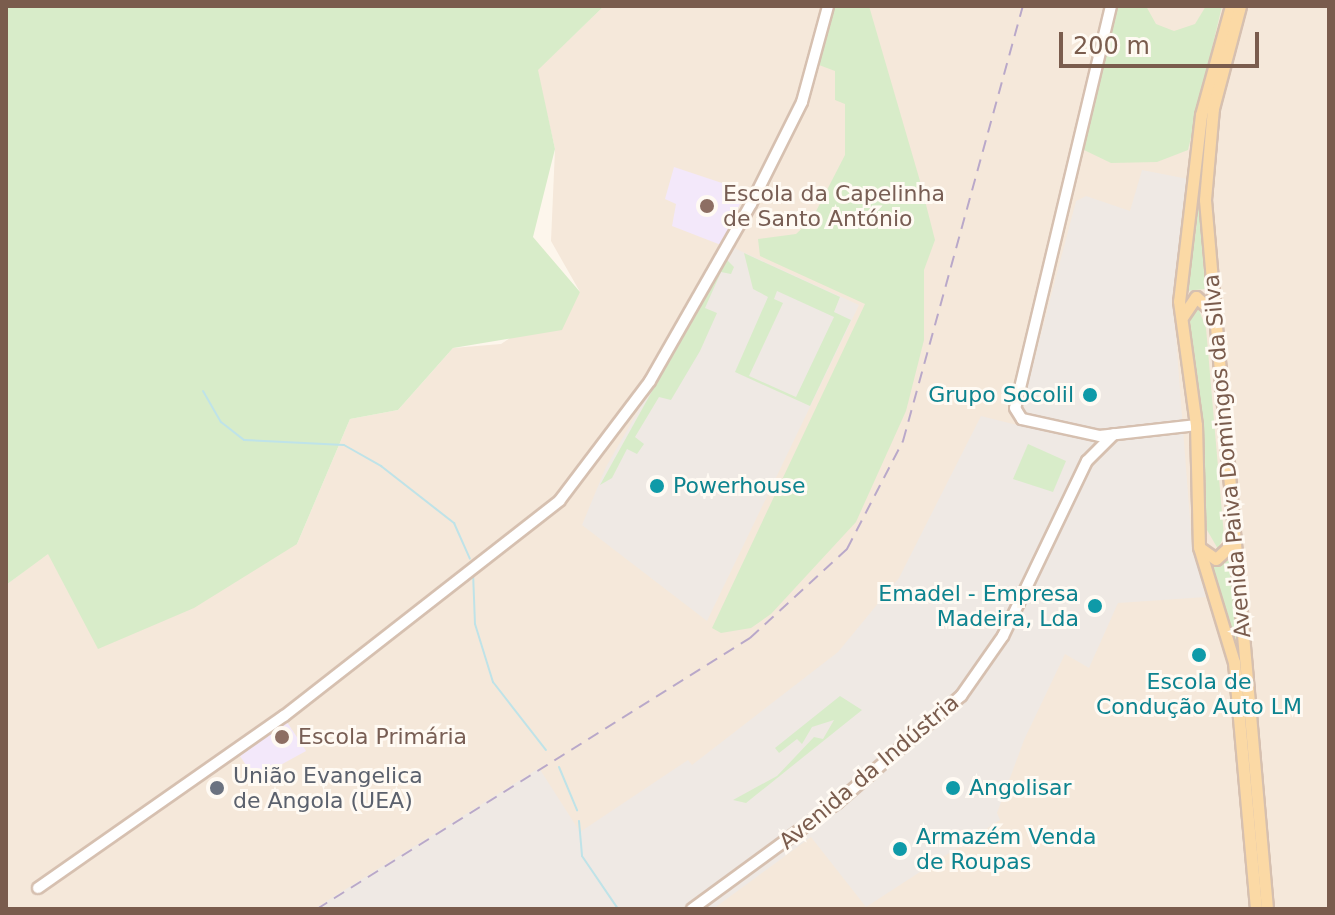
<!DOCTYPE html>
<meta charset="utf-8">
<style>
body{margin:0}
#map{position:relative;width:1335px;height:915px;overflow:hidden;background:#fdf6ec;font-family:"DejaVu Sans",sans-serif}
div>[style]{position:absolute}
.residential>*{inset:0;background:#f5e8da}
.industrial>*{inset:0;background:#efe9e4}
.education>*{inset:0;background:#f3e8fa}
.green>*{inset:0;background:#d8ecc9}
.stream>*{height:2px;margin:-1px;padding:0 1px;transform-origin:1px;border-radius:1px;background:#bfe3e8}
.roads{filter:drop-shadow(2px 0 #d6c0b0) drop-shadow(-2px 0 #d6c0b0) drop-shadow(0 2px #d6c0b0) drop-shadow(0 -2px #d6c0b0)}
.secondary>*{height:10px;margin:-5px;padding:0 5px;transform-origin:5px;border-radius:5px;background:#fff}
.primary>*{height:11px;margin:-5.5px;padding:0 5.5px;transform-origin:5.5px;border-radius:5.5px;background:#fbd9a5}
.rail>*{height:2px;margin-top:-1px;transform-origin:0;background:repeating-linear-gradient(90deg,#b9a8c9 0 12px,transparent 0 20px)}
.dots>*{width:22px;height:22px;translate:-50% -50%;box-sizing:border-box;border:4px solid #fffaf3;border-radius:50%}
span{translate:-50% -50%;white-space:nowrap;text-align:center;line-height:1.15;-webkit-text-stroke:6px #fffaf3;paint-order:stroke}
.education-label{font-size:22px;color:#785e54}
.left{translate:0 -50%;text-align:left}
.culture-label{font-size:22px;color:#0d838f}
.right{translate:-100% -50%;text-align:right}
.street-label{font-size:22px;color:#7a5c4d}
.worship-label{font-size:22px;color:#5b616d}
.frame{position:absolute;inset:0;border:8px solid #7a5c4d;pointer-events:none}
.scale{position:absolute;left:1059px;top:32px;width:200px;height:36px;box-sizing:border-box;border:4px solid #7a5c4d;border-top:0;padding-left:10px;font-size:24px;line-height:28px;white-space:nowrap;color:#7a5c4d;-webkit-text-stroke:6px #fffaf3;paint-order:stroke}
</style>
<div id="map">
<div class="residential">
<i style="clip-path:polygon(604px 6px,1329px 6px,1329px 909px,6px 909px,6px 585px,48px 553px,297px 544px,350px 419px,398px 410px,453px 348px,501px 344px,580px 292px,551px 241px,555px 149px,537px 70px)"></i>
</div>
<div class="industrial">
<i style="clip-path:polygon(1142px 170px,1188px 179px,1174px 312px,1192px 545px,1206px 597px,1118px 603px,1089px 668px,1065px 654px,1024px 740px,997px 813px,1000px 820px,866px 907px,811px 837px,713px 909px,314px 909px,539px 768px,580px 832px,688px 760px,692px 765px,838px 652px,899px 578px,981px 416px,1017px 425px,1076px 201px,1086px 196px,1130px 211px)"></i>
<i style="clip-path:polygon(732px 247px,859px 305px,707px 621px,582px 525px,606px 467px)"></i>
</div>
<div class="education">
<i style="clip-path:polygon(674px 167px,746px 191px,721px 245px,672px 226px,676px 204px,665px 199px)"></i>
<i style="clip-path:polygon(287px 722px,306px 751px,255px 779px,240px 756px)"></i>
</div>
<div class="green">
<i style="clip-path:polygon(6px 6px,604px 6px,538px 70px,555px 149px,533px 237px,580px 292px,562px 330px,453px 348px,398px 410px,350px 419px,297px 544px,194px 608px,98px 649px,48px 554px,6px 585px)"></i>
<i style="clip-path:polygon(832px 6px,869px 6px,920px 181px,935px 240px,924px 270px,924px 340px,906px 411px,856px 522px,771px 614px,751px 628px,721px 633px,712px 628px,865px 304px,760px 256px,758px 239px,796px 234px,812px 219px,845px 155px,845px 104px,835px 100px,835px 71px,819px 65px)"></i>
<i style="clip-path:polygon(1116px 6px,1146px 6px,1156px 24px,1174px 31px,1195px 24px,1206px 6px,1222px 6px,1188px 150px,1157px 162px,1111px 163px,1084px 150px)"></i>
<i style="clip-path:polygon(1199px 195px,1205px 289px,1187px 291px,1196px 230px)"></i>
<i style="clip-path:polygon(732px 247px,727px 260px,734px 267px,731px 274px,721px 272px,705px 308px,717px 313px,700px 351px,671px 400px,659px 397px,635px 437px,644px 444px,637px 454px,627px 449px,612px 478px,600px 485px)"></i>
<i style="clip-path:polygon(evenodd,744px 253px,840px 297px,834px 312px,851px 320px,810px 406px,735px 372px,768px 297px,753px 289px,744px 253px,777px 291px,834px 317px,796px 397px,749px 376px,783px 303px,774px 299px,777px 291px)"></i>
<i style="clip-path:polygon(1197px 305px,1206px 328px,1224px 536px,1218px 549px,1207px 530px,1190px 321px)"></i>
<i style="clip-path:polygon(1028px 444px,1066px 461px,1053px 492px,1013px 479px)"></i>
<i style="clip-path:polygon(1230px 560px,1234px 609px,1239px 654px,1210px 564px)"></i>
<i style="clip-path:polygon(840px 696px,862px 710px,746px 803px,733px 800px,777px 776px,814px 737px,823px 739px,834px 720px,812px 727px,802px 744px,797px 739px,779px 753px,775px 748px)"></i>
</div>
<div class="stream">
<i style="left:203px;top:391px;width:36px;rotate:60deg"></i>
<i style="left:221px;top:422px;width:29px;rotate:38deg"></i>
<i style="left:244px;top:440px;width:100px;rotate:2.9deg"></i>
<i style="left:344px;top:445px;width:43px;rotate:29.6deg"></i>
<i style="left:381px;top:466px;width:93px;rotate:38deg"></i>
<i style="left:454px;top:523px;width:39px;rotate:66deg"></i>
<i style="left:473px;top:572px;width:52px;rotate:87.8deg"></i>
<i style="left:475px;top:624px;width:61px;rotate:72.8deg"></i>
<i style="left:493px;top:682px;width:86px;rotate:52.1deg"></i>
<i style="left:559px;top:767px;width:47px;rotate:67.3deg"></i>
<i style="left:579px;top:821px;width:35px;rotate:85deg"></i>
<i style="left:582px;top:856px;width:64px;rotate:55.8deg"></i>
</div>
<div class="roads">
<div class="secondary">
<i style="left:1111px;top:6px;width:413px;rotate:103.4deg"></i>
<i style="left:1015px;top:408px;width:13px;rotate:58deg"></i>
<i style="left:1022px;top:419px;width:80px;rotate:12.3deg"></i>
<i style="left:1100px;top:436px;width:97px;rotate:-6.5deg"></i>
<i style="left:38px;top:888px;width:300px;rotate:-35deg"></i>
<i style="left:284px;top:716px;width:350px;rotate:-38deg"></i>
<i style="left:560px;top:500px;width:149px;rotate:-52.9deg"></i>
<i style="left:650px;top:381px;width:204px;rotate:-60.3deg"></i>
<i style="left:751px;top:204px;width:114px;rotate:-63.4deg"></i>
<i style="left:802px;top:102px;width:99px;rotate:-74.8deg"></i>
<i style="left:692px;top:909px;width:180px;rotate:-36.2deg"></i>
<i style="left:837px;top:803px;width:164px;rotate:-40.8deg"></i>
<i style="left:961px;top:696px;width:73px;rotate:-55deg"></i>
<i style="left:1003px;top:636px;width:194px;rotate:-64.4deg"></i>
<i style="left:1087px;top:461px;width:38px;rotate:-45deg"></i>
</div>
<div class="primary">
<i style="left:1231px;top:6px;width:113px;rotate:105.4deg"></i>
<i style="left:1201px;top:115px;width:187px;rotate:96.7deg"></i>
<i style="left:1179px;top:301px;width:125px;rotate:82.2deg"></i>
<i style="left:1196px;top:425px;width:122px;rotate:88.6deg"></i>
<i style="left:1199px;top:547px;width:120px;rotate:73.1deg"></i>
<i style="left:1234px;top:662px;width:248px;rotate:84.9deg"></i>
<i style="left:1240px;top:6px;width:106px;rotate:104.8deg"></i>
<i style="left:1213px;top:108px;width:92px;rotate:95deg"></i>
<i style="left:1205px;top:200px;width:712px;rotate:85deg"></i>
<i style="left:1183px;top:316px;width:23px;rotate:-56deg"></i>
<i style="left:1196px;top:297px;width:20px;rotate:41deg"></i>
<i style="left:1200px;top:548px;width:19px;rotate:35deg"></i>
<i style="left:1216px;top:559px;width:23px;rotate:-43deg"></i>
</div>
</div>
<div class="rail">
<i style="left:317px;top:909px;width:511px;rotate:-32.04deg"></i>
<i style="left:750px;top:638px;width:132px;rotate:-42.5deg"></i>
<i style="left:847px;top:549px;width:122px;rotate:-62.6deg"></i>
<i style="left:903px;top:441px;width:451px;rotate:-74.6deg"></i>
</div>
<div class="dots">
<i style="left:707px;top:206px;background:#8d6e63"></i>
<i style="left:1090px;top:395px;background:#0f9aa8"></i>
<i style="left:657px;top:486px;background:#0f9aa8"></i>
<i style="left:1095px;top:606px;background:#0f9aa8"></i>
<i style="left:1199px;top:655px;background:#0f9aa8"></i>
<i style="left:282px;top:737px;background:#8d6e63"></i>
<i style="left:217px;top:788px;background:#6b7280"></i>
<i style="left:953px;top:788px;background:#0f9aa8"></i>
<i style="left:900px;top:849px;background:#0f9aa8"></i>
</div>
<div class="education-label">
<span class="left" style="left:723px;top:206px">Escola da Capelinha<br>de Santo António</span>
<span class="left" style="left:298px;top:737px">Escola Primária</span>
</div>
<div class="culture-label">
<span class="right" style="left:1074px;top:395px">Grupo Socolil</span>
<span class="left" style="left:673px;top:486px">Powerhouse</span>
<span class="right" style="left:1079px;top:606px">Emadel - Empresa<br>Madeira, Lda</span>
<span style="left:1199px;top:694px">Escola de<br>Condução Auto LM</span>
<span class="left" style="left:969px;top:788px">Angolisar</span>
<span class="left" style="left:916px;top:849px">Armazém Venda<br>de Roupas</span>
</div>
<div class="street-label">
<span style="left:1227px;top:456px;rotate:-95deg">Avenida Paiva Domingos da Silva</span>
<span style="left:869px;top:772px;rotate:-40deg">Avenida da Indústria</span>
</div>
<div class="worship-label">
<span class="left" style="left:233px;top:788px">União Evangelica<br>de Angola (UEA)</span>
</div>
<div class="frame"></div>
<div class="scale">200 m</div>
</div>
